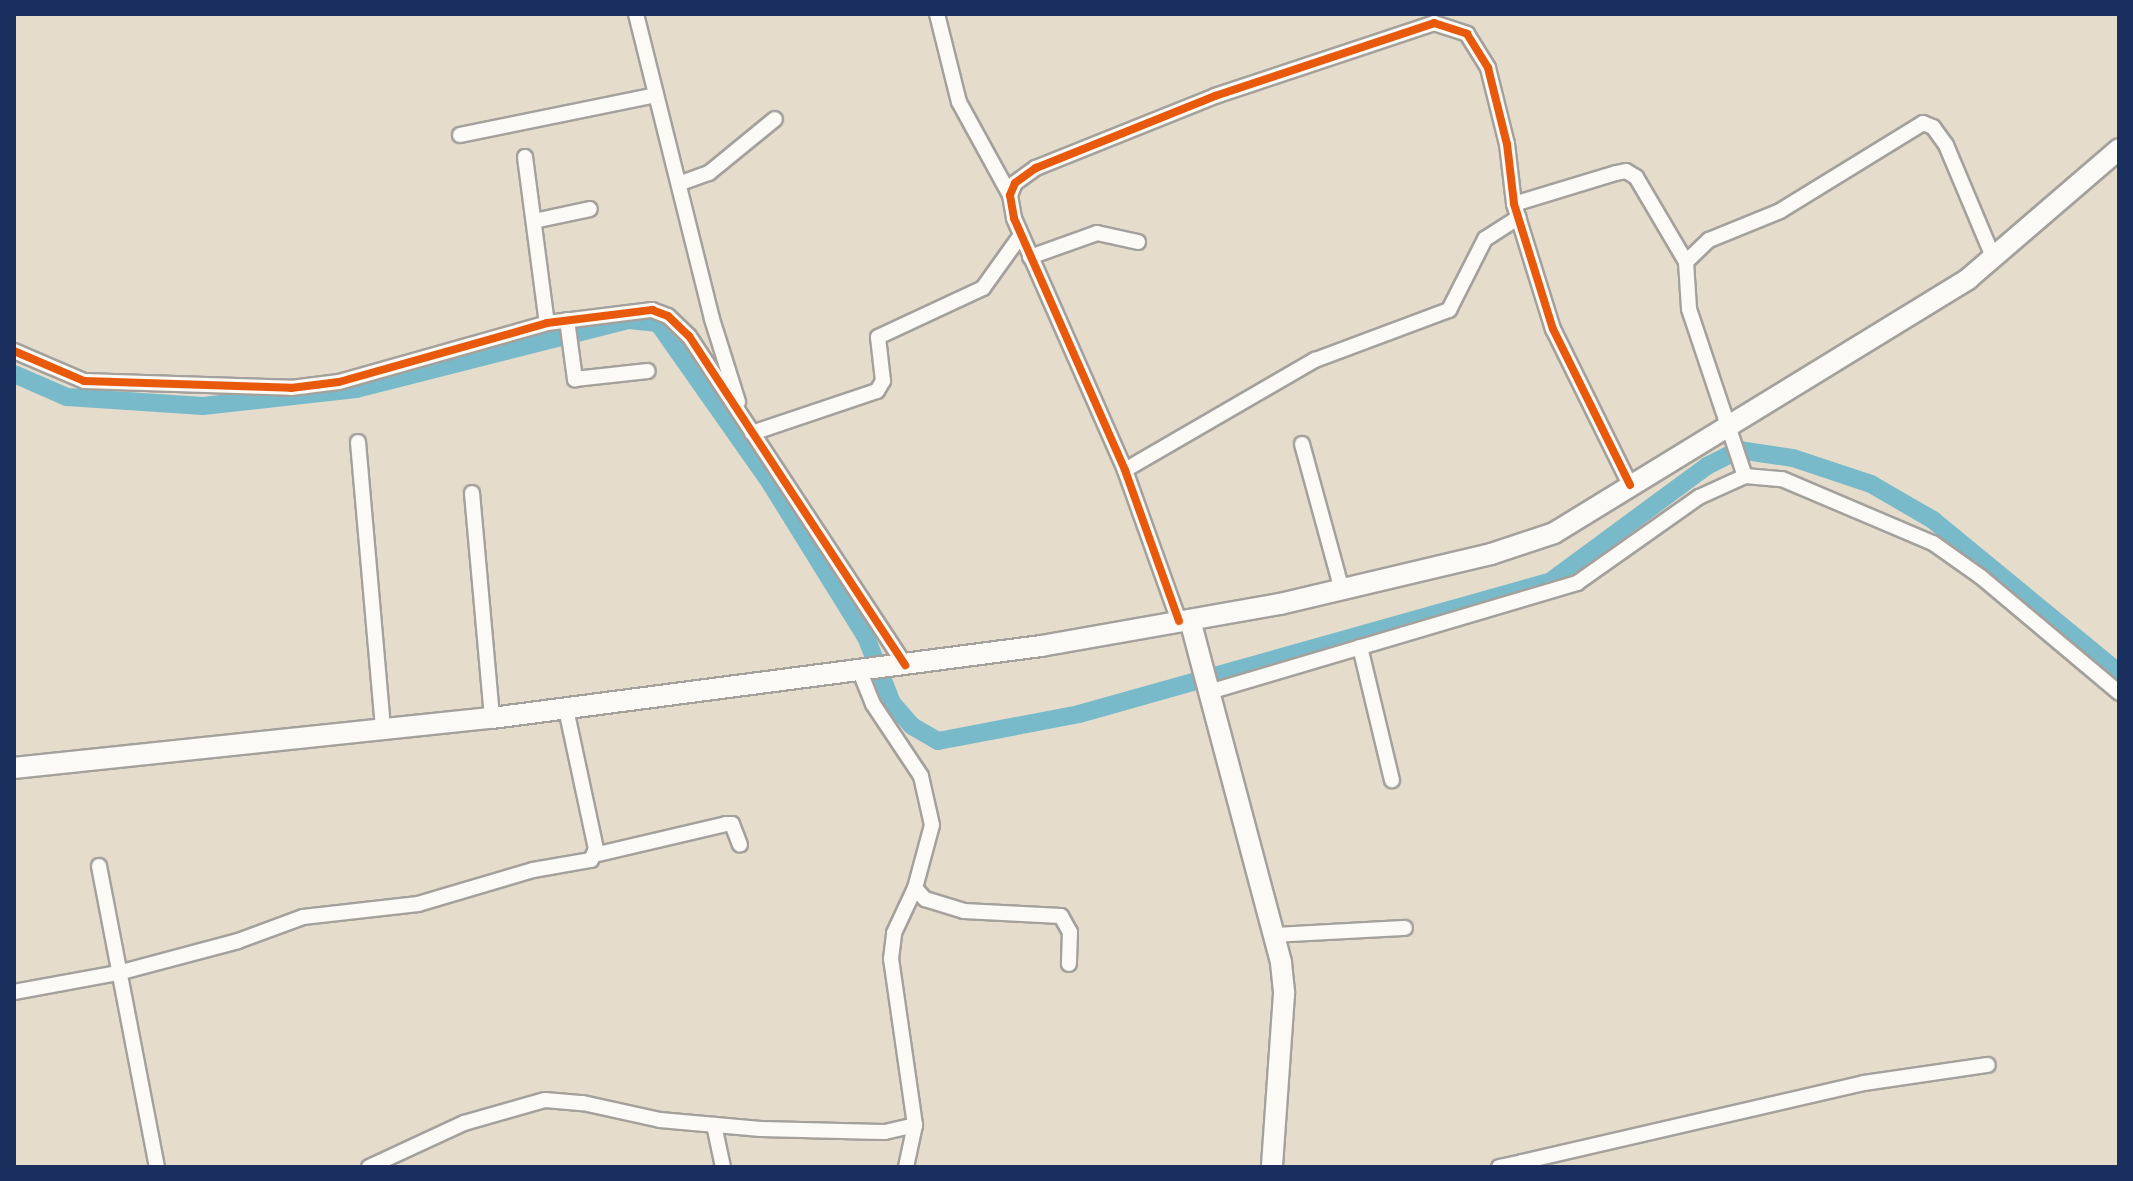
<!DOCTYPE html>
<style>
body{margin:0}
#map{position:relative;width:2133px;height:1181px;overflow:hidden;background:#e5dccb;font-family:"Balsamiq Sans",sans-serif}
div>[style]{position:absolute}
.canal>*{height:18px;margin:-9px;padding:0 9px;transform-origin:9px;border-radius:9px;background:#78baca}
.roads{filter:drop-shadow(2px 0 #a4a19d) drop-shadow(-2px 0 #a4a19d) drop-shadow(0 2px #a4a19d) drop-shadow(0 -2px #a4a19d)}
.minor>*{height:14px;margin:-7px;padding:0 7px;transform-origin:7px;border-radius:7px;background:#fbfaf7}
.secondary>*{height:20px;margin:-10px;padding:0 10px;transform-origin:10px;border-radius:10px;background:#fbfaf7}
.cycleway>*{height:8px;margin:-4px;padding:0 4px;transform-origin:4px;border-radius:4px;background:#e8590c}
span{translate:-50% -50%;white-space:nowrap;text-align:center;line-height:1.15;-webkit-text-stroke:7px #fdfcf7;paint-order:stroke}
.frame{position:absolute;inset:0;border:16px solid #1b2f5e;pointer-events:none}
</style>
<div id="map">
<div class="canal">
<i style="left:14px;top:374px;width:58px;rotate:23.5deg"></i>
<i style="left:67px;top:397px;width:136px;rotate:3.8deg"></i>
<i style="left:203px;top:406px;width:154px;rotate:-6.3deg"></i>
<i style="left:356px;top:389px;width:282px;rotate:-14.2deg"></i>
<i style="left:629px;top:320px;width:29px;rotate:6deg"></i>
<i style="left:658px;top:323px;width:197px;rotate:54.9deg"></i>
<i style="left:771px;top:484px;width:180px;rotate:58.2deg"></i>
<i style="left:866px;top:637px;width:71px;rotate:68.5deg"></i>
<i style="left:892px;top:703px;width:30px;rotate:49deg"></i>
<i style="left:912px;top:726px;width:30px;rotate:30deg"></i>
<i style="left:938px;top:741px;width:144px;rotate:-10.8deg"></i>
<i style="left:1079px;top:714px;width:490px;rotate:-15.7deg"></i>
<i style="left:1551px;top:581px;width:194px;rotate:-36.4deg"></i>
<i style="left:1707px;top:466px;width:36px;rotate:-27deg"></i>
<i style="left:1739px;top:450px;width:55px;rotate:8.4deg"></i>
<i style="left:1793px;top:458px;width:82px;rotate:18.4deg"></i>
<i style="left:1871px;top:484px;width:72px;rotate:30.1deg"></i>
<i style="left:1933px;top:520px;width:241px;rotate:39.4deg"></i>
</div>
<div class="roads">
<div class="minor">
<i style="left:636px;top:14px;width:314px;rotate:76deg"></i>
<i style="left:712px;top:319px;width:87px;rotate:72.6deg"></i>
<i style="left:937px;top:14px;width:91px;rotate:76deg"></i>
<i style="left:959px;top:102px;width:106px;rotate:61.3deg"></i>
<i style="left:460px;top:135px;width:200px;rotate:-11.5deg"></i>
<i style="left:525px;top:157px;width:167px;rotate:82.5deg"></i>
<i style="left:681px;top:183px;width:30px;rotate:-20deg"></i>
<i style="left:709px;top:173px;width:85px;rotate:-39.3deg"></i>
<i style="left:1514px;top:204px;width:107px;rotate:-16.9deg"></i>
<i style="left:1616px;top:173px;width:10px;rotate:-11deg"></i>
<i style="left:1626px;top:171px;width:12px;rotate:31deg"></i>
<i style="left:1636px;top:177px;width:99px;rotate:59.5deg"></i>
<i style="left:1686px;top:262px;width:47px;rotate:86.3deg"></i>
<i style="left:1689px;top:309px;width:176px;rotate:71.5deg"></i>
<i style="left:534px;top:221px;width:57px;rotate:-12.1deg"></i>
<i style="left:1030px;top:257px;width:71px;rotate:-19.7deg"></i>
<i style="left:1097px;top:233px;width:42px;rotate:12.4deg"></i>
<i style="left:1686px;top:262px;width:32px;rotate:-44deg"></i>
<i style="left:1709px;top:240px;width:77px;rotate:-22.2deg"></i>
<i style="left:1780px;top:211px;width:168px;rotate:-31.6deg"></i>
<i style="left:1923px;top:123px;width:11px;rotate:22deg"></i>
<i style="left:1933px;top:127px;width:22px;rotate:54deg"></i>
<i style="left:1946px;top:145px;width:124px;rotate:67.2deg"></i>
<i style="left:567px;top:320px;width:60px;rotate:82.3deg"></i>
<i style="left:575px;top:379px;width:73px;rotate:-6.3deg"></i>
<i style="left:14px;top:351px;width:76px;rotate:23.2deg"></i>
<i style="left:84px;top:381px;width:207px;rotate:1.9deg"></i>
<i style="left:291px;top:388px;width:48px;rotate:-7.1deg"></i>
<i style="left:339px;top:382px;width:216px;rotate:-15.8deg"></i>
<i style="left:547px;top:323px;width:106px;rotate:-7.1deg"></i>
<i style="left:652px;top:310px;width:17px;rotate:21deg"></i>
<i style="left:668px;top:316px;width:29px;rotate:44deg"></i>
<i style="left:689px;top:336px;width:394px;rotate:56.7deg"></i>
<i style="left:752px;top:433px;width:132px;rotate:-18.6deg"></i>
<i style="left:877px;top:391px;width:12px;rotate:-59deg"></i>
<i style="left:883px;top:381px;width:44px;rotate:-96.5deg"></i>
<i style="left:878px;top:337px;width:116px;rotate:-25deg"></i>
<i style="left:983px;top:288px;width:65px;rotate:-54.4deg"></i>
<i style="left:358px;top:442px;width:288px;rotate:85deg"></i>
<i style="left:1302px;top:444px;width:151px;rotate:74.7deg"></i>
<i style="left:1125px;top:470px;width:220px;rotate:-30.1deg"></i>
<i style="left:1315px;top:360px;width:143px;rotate:-20.5deg"></i>
<i style="left:1449px;top:310px;width:80px;rotate:-63.1deg"></i>
<i style="left:1485px;top:239px;width:40px;rotate:-32.9deg"></i>
<i style="left:472px;top:493px;width:226px;rotate:84.9deg"></i>
<i style="left:1179px;top:621px;width:160px;rotate:-109.7deg"></i>
<i style="left:1125px;top:470px;width:275px;rotate:-113.8deg"></i>
<i style="left:1014px;top:218px;width:23px;rotate:-100deg"></i>
<i style="left:1010px;top:195px;width:13px;rotate:-67deg"></i>
<i style="left:1015px;top:183px;width:26px;rotate:-36deg"></i>
<i style="left:1036px;top:168px;width:193px;rotate:-21.9deg"></i>
<i style="left:1215px;top:96px;width:231px;rotate:-18.4deg"></i>
<i style="left:1434px;top:23px;width:35px;rotate:18deg"></i>
<i style="left:1467px;top:34px;width:40px;rotate:58deg"></i>
<i style="left:1488px;top:68px;width:78px;rotate:76deg"></i>
<i style="left:1507px;top:144px;width:60px;rotate:83.3deg"></i>
<i style="left:1514px;top:204px;width:131px;rotate:72.7deg"></i>
<i style="left:1553px;top:329px;width:174px;rotate:63.7deg"></i>
<i style="left:1360px;top:647px;width:137px;rotate:76.5deg"></i>
<i style="left:1209px;top:692px;width:384px;rotate:-16.5deg"></i>
<i style="left:1577px;top:583px;width:149px;rotate:-35.2deg"></i>
<i style="left:1699px;top:497px;width:51px;rotate:-24.5deg"></i>
<i style="left:1745px;top:476px;width:37px;rotate:5deg"></i>
<i style="left:1782px;top:479px;width:164px;rotate:23deg"></i>
<i style="left:1933px;top:543px;width:59px;rotate:35.3deg"></i>
<i style="left:1981px;top:577px;width:180px;rotate:40deg"></i>
<i style="left:594px;top:855px;width:136px;rotate:-13.2deg"></i>
<i style="left:726px;top:824px;width:6px"></i>
<i style="left:732px;top:824px;width:22px;rotate:69deg"></i>
<i style="left:99px;top:866px;width:307px;rotate:79.1deg"></i>
<i style="left:915px;top:888px;width:15px;rotate:48deg"></i>
<i style="left:925px;top:899px;width:41px;rotate:17.1deg"></i>
<i style="left:964px;top:911px;width:97px;rotate:3deg"></i>
<i style="left:1061px;top:916px;width:18px;rotate:61deg"></i>
<i style="left:1070px;top:932px;width:32px;rotate:92deg"></i>
<i style="left:1274px;top:935px;width:131px;rotate:-3.1deg"></i>
<i style="left:14px;top:992px;width:106px;rotate:-10.4deg"></i>
<i style="left:118px;top:973px;width:124px;rotate:-14.9deg"></i>
<i style="left:238px;top:941px;width:69px;rotate:-20.3deg"></i>
<i style="left:303px;top:917px;width:116px;rotate:-6.4deg"></i>
<i style="left:418px;top:904px;width:120px;rotate:-16.5deg"></i>
<i style="left:533px;top:870px;width:59px;rotate:-9.8deg"></i>
<i style="left:591px;top:860px;width:12px;rotate:-66deg"></i>
<i style="left:596px;top:849px;width:143px;rotate:-102.1deg"></i>
<i style="left:714px;top:1125px;width:43px;rotate:77.9deg"></i>
<i style="left:1522px;top:1162px;width:351px;rotate:-13deg"></i>
<i style="left:1864px;top:1083px;width:125px;rotate:-8.3deg"></i>
<i style="left:369px;top:1167px;width:105px;rotate:-24.9deg"></i>
<i style="left:464px;top:1123px;width:84px;rotate:-15.9deg"></i>
<i style="left:545px;top:1100px;width:38px;rotate:5deg"></i>
<i style="left:583px;top:1103px;width:79px;rotate:12.4deg"></i>
<i style="left:660px;top:1120px;width:101px;rotate:5.1deg"></i>
<i style="left:761px;top:1129px;width:124px;rotate:1.4deg"></i>
<i style="left:885px;top:1132px;width:31px;rotate:-13deg"></i>
<i style="left:915px;top:1125px;width:168px;rotate:-98.2deg"></i>
<i style="left:891px;top:959px;width:26px;rotate:-83deg"></i>
<i style="left:894px;top:933px;width:50px;rotate:-65deg"></i>
<i style="left:915px;top:888px;width:65px;rotate:-74.9deg"></i>
<i style="left:932px;top:825px;width:50px;rotate:-102.7deg"></i>
<i style="left:921px;top:776px;width:87px;rotate:-123.7deg"></i>
<i style="left:873px;top:704px;width:35px;rotate:-112deg"></i>
<i style="left:906px;top:1167px;width:43px;rotate:-77.9deg"></i>
<i style="left:1499px;top:1167px;width:24px;rotate:-12deg"></i>
<i style="left:1522px;top:1162px;width:8px;rotate:40deg"></i>
</div>
<div class="secondary">
<i style="left:1190px;top:620px;width:355px;rotate:75.1deg"></i>
<i style="left:1281px;top:963px;width:31px;rotate:84deg"></i>
<i style="left:1284px;top:994px;width:173px;rotate:94deg"></i>
<i style="left:14px;top:768px;width:481px;rotate:-6deg"></i>
<i style="left:492px;top:718px;width:554px;rotate:-7.47deg"></i>
<i style="left:1041px;top:646px;width:243px;rotate:-10deg"></i>
<i style="left:1280px;top:604px;width:217px;rotate:-13.3deg"></i>
<i style="left:1491px;top:554px;width:66px;rotate:-18.4deg"></i>
<i style="left:1554px;top:533px;width:486px;rotate:-31.5deg"></i>
<i style="left:1968px;top:279px;width:199px;rotate:-40.7deg"></i>
</div>
</div>
<div class="cycleway">
<i style="left:14px;top:351px;width:76px;rotate:23.2deg"></i>
<i style="left:84px;top:381px;width:207px;rotate:1.9deg"></i>
<i style="left:291px;top:388px;width:48px;rotate:-7.1deg"></i>
<i style="left:339px;top:382px;width:216px;rotate:-15.8deg"></i>
<i style="left:547px;top:323px;width:106px;rotate:-7.1deg"></i>
<i style="left:652px;top:310px;width:17px;rotate:21deg"></i>
<i style="left:668px;top:316px;width:29px;rotate:44deg"></i>
<i style="left:689px;top:336px;width:394px;rotate:56.7deg"></i>
<i style="left:1179px;top:621px;width:160px;rotate:-109.7deg"></i>
<i style="left:1125px;top:470px;width:275px;rotate:-113.8deg"></i>
<i style="left:1014px;top:218px;width:23px;rotate:-100deg"></i>
<i style="left:1010px;top:195px;width:13px;rotate:-67deg"></i>
<i style="left:1015px;top:183px;width:26px;rotate:-36deg"></i>
<i style="left:1036px;top:168px;width:193px;rotate:-21.9deg"></i>
<i style="left:1215px;top:96px;width:231px;rotate:-18.4deg"></i>
<i style="left:1434px;top:23px;width:35px;rotate:18deg"></i>
<i style="left:1467px;top:34px;width:40px;rotate:58deg"></i>
<i style="left:1488px;top:68px;width:78px;rotate:76deg"></i>
<i style="left:1507px;top:144px;width:60px;rotate:83.3deg"></i>
<i style="left:1514px;top:204px;width:131px;rotate:72.7deg"></i>
<i style="left:1553px;top:329px;width:174px;rotate:63.7deg"></i>
</div>
<div class="frame"></div>
</div>
